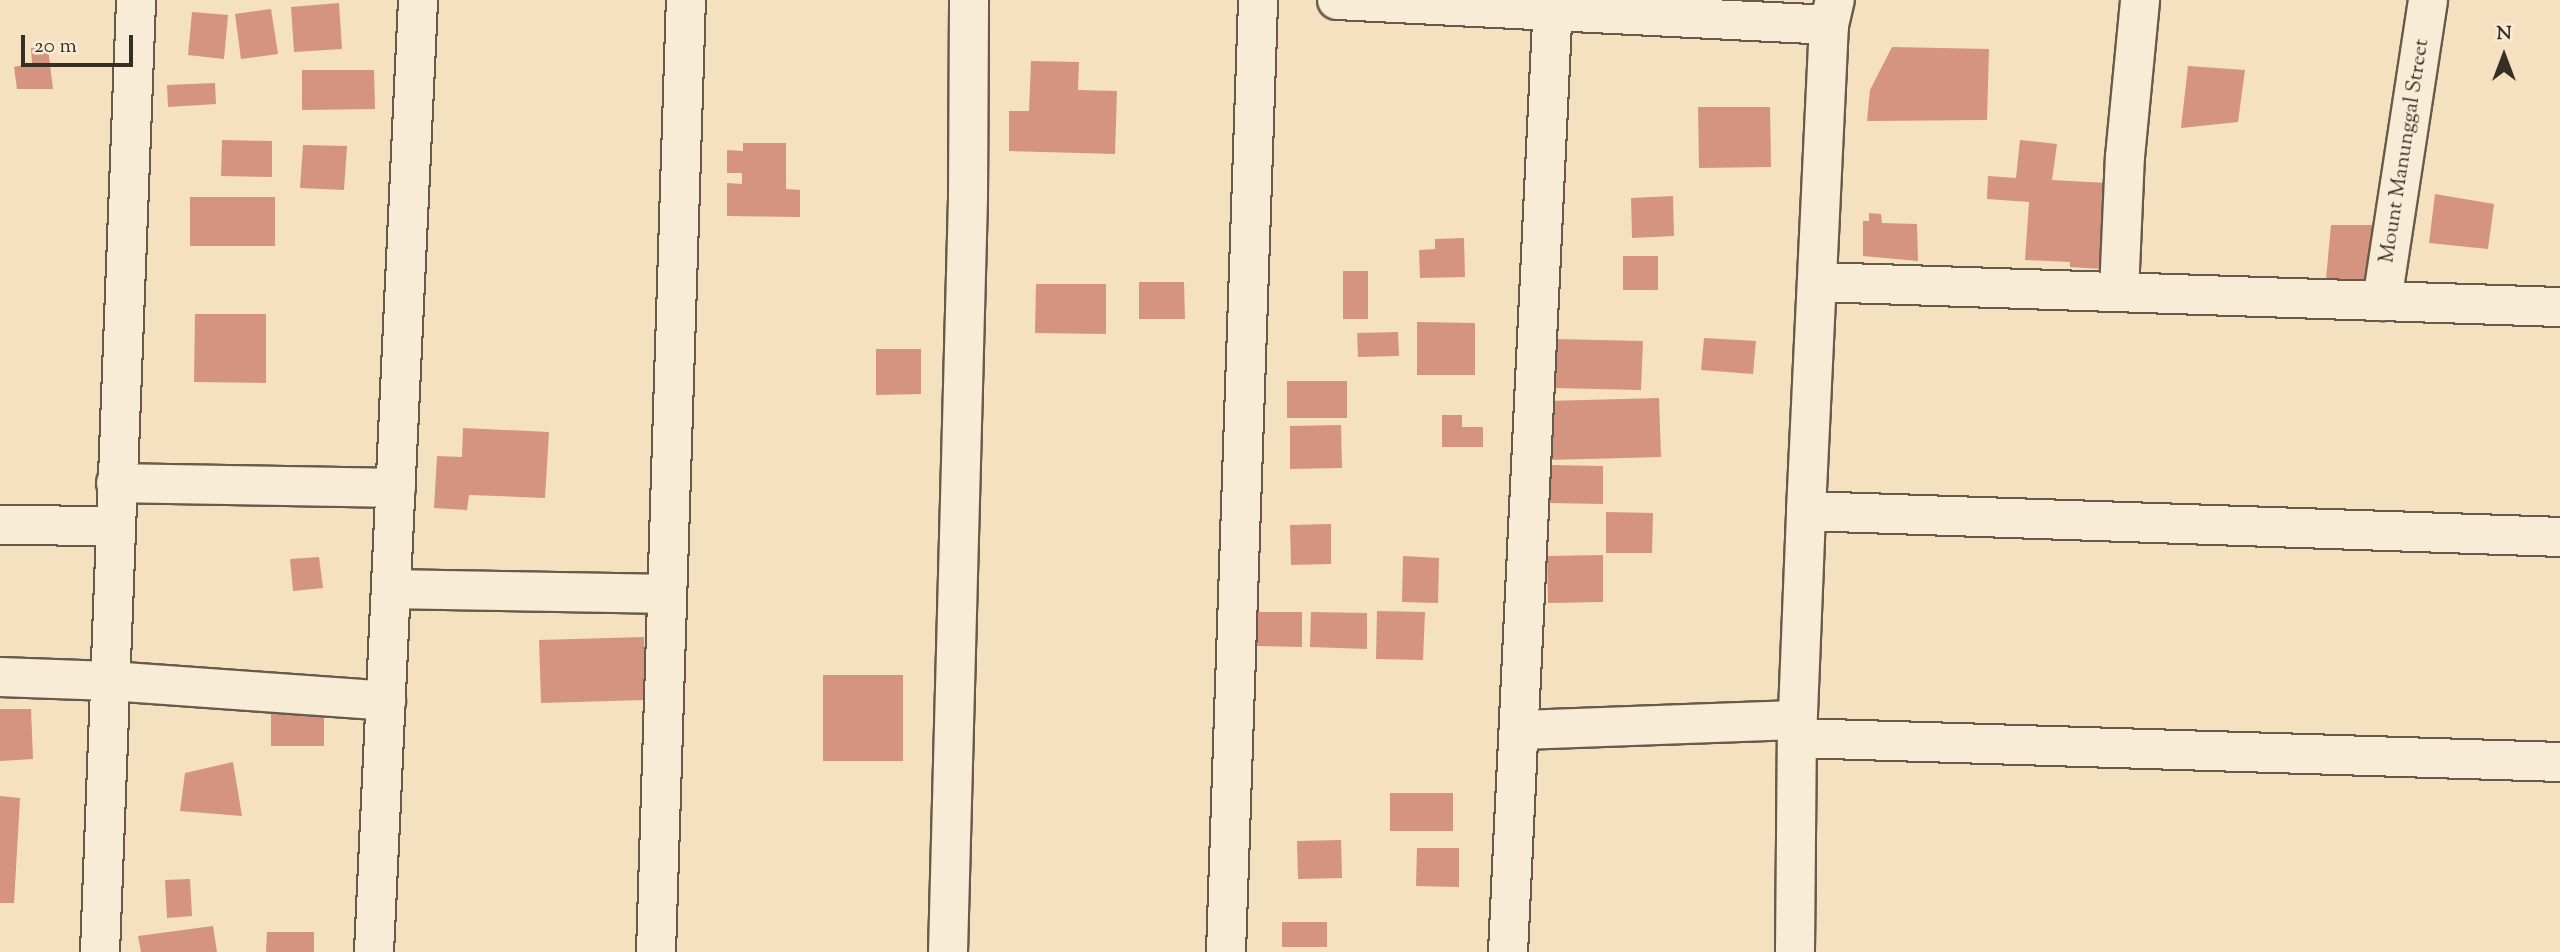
<!DOCTYPE html>
<style>
body{margin:0}
#map{position:relative;width:2560px;height:952px;overflow:hidden;background:#f5e1c0;font-family:"Sorts Mill Goudy",serif}
div>[style]{position:absolute}
.building>*{inset:0;background:#d5947f}
.roads{filter:drop-shadow(2px 0 #675c4b) drop-shadow(-2px 0 #675c4b) drop-shadow(0 2px #675c4b) drop-shadow(0 -2px #675c4b)}
.minor>*{height:38px;margin:-19px;padding:0 19px;transform-origin:19px;border-radius:19px;background:#f8ecd6}
span{translate:-50% -50%;white-space:nowrap;text-align:center;line-height:1.15;-webkit-text-stroke:6px #f8ecd6;paint-order:stroke}
.street-label{font-size:21px;color:#382f24}
.north{position:absolute;left:2469px;top:21px;width:70px;height:70px;-webkit-text-stroke:5px #f8ecd6;paint-order:stroke;rotate:0deg;font-size:19px;font-weight:700;line-height:28px;text-align:center;color:#382f24}
.north::after{content:'';display:block;margin:auto;width:24px;height:32px;background:#382f24;clip-path:polygon(50% 0,100% 100%,50% 72%,0 100%)}
.scale{position:absolute;left:21px;top:35px;width:112px;height:32px;box-sizing:border-box;border:4px solid #382f24;border-top:0;padding-left:9px;font-size:21px;line-height:24px;white-space:nowrap;color:#382f24;-webkit-text-stroke:5px #f8ecd6;paint-order:stroke}
</style>
<div id="map">
<div class="building">
<i style="clip-path:polygon(339px 3px,342px 49px,294px 52px,291px 7px)"></i>
<i style="clip-path:polygon(271px 9px,278px 54px,241px 59px,235px 14px)"></i>
<i style="clip-path:polygon(192px 12px,228px 15px,224px 59px,188px 55px)"></i>
<i style="clip-path:polygon(1892px 47px,1989px 49px,1987px 120px,1867px 121px,1870px 90px)"></i>
<i style="clip-path:polygon(31px 48px,48px 48px,53px 89px,17px 89px,14px 67px,32px 63px)"></i>
<i style="clip-path:polygon(1031px 61px,1079px 62px,1078px 90px,1117px 91px,1115px 154px,1009px 151px,1009px 111px,1029px 111px)"></i>
<i style="clip-path:polygon(2188px 66px,2245px 70px,2238px 122px,2181px 128px)"></i>
<i style="clip-path:polygon(302px 70px,374px 70px,375px 109px,302px 110px)"></i>
<i style="clip-path:polygon(215px 83px,216px 104px,168px 107px,167px 85px)"></i>
<i style="clip-path:polygon(1698px 107px,1770px 107px,1771px 167px,1699px 168px)"></i>
<i style="clip-path:polygon(222px 140px,272px 141px,272px 177px,221px 176px)"></i>
<i style="clip-path:polygon(2020px 140px,2057px 144px,2052px 180px,2107px 183px,2102px 269px,2070px 267px,2070px 262px,2025px 260px,2029px 202px,1987px 199px,1988px 176px,2016px 178px)"></i>
<i style="clip-path:polygon(743px 143px,786px 143px,786px 189px,800px 190px,800px 217px,727px 216px,727px 183px,742px 184px,742px 173px,727px 173px,727px 150px,743px 151px)"></i>
<i style="clip-path:polygon(303px 145px,347px 146px,344px 190px,300px 188px)"></i>
<i style="clip-path:polygon(2435px 194px,2494px 204px,2488px 249px,2429px 243px)"></i>
<i style="clip-path:polygon(1673px 196px,1674px 236px,1632px 238px,1631px 198px)"></i>
<i style="clip-path:polygon(190px 197px,275px 197px,275px 246px,190px 246px)"></i>
<i style="clip-path:polygon(1869px 213px,1881px 214px,1882px 223px,1917px 224px,1918px 261px,1863px 256px,1863px 221px,1869px 221px)"></i>
<i style="clip-path:polygon(2331px 225px,2373px 225px,2366px 280px,2326px 279px)"></i>
<i style="clip-path:polygon(1464px 238px,1465px 277px,1420px 278px,1419px 250px,1435px 249px,1435px 239px)"></i>
<i style="clip-path:polygon(1623px 256px,1658px 256px,1658px 290px,1623px 290px)"></i>
<i style="clip-path:polygon(1343px 271px,1368px 271px,1368px 319px,1343px 319px)"></i>
<i style="clip-path:polygon(1139px 282px,1184px 282px,1185px 319px,1139px 319px)"></i>
<i style="clip-path:polygon(1036px 284px,1106px 284px,1106px 334px,1035px 333px)"></i>
<i style="clip-path:polygon(195px 314px,266px 314px,266px 383px,194px 382px)"></i>
<i style="clip-path:polygon(1417px 322px,1475px 323px,1475px 375px,1417px 375px)"></i>
<i style="clip-path:polygon(1398px 332px,1399px 356px,1358px 357px,1357px 333px)"></i>
<i style="clip-path:polygon(1704px 338px,1756px 341px,1753px 374px,1701px 370px)"></i>
<i style="clip-path:polygon(1555px 339px,1643px 341px,1641px 390px,1553px 388px)"></i>
<i style="clip-path:polygon(876px 349px,921px 349px,921px 394px,876px 395px)"></i>
<i style="clip-path:polygon(1287px 381px,1347px 381px,1347px 418px,1287px 418px)"></i>
<i style="clip-path:polygon(1659px 398px,1661px 457px,1548px 460px,1547px 401px)"></i>
<i style="clip-path:polygon(1442px 415px,1462px 415px,1462px 427px,1483px 427px,1483px 447px,1442px 447px)"></i>
<i style="clip-path:polygon(1341px 425px,1342px 468px,1290px 469px,1290px 426px)"></i>
<i style="clip-path:polygon(463px 428px,549px 432px,545px 498px,469px 495px,467px 510px,434px 508px,437px 456px,462px 457px)"></i>
<i style="clip-path:polygon(1550px 465px,1603px 466px,1603px 504px,1550px 503px)"></i>
<i style="clip-path:polygon(1606px 512px,1653px 513px,1652px 553px,1606px 553px)"></i>
<i style="clip-path:polygon(1331px 524px,1331px 564px,1291px 565px,1290px 525px)"></i>
<i style="clip-path:polygon(1603px 555px,1603px 602px,1548px 603px,1547px 556px)"></i>
<i style="clip-path:polygon(1403px 556px,1439px 558px,1438px 603px,1402px 602px)"></i>
<i style="clip-path:polygon(319px 557px,323px 588px,293px 591px,290px 559px)"></i>
<i style="clip-path:polygon(1377px 611px,1425px 612px,1423px 660px,1376px 659px)"></i>
<i style="clip-path:polygon(1257px 612px,1302px 612px,1302px 647px,1256px 646px)"></i>
<i style="clip-path:polygon(1311px 612px,1367px 613px,1367px 649px,1310px 647px)"></i>
<i style="clip-path:polygon(644px 637px,645px 700px,541px 703px,539px 640px)"></i>
<i style="clip-path:polygon(823px 675px,903px 675px,903px 761px,823px 761px)"></i>
<i style="clip-path:polygon(0 709px,31px 709px,33px 759px,0 761px)"></i>
<i style="clip-path:polygon(271px 710px,324px 710px,324px 746px,271px 746px)"></i>
<i style="clip-path:polygon(233px 762px,242px 816px,180px 811px,185px 773px)"></i>
<i style="clip-path:polygon(1390px 793px,1453px 793px,1453px 831px,1390px 831px)"></i>
<i style="clip-path:polygon(0 796px,20px 798px,14px 903px,0 903px)"></i>
<i style="clip-path:polygon(1341px 840px,1342px 878px,1298px 879px,1297px 841px)"></i>
<i style="clip-path:polygon(1417px 848px,1459px 848px,1459px 887px,1416px 886px)"></i>
<i style="clip-path:polygon(190px 879px,192px 916px,167px 918px,165px 880px)"></i>
<i style="clip-path:polygon(1282px 922px,1327px 922px,1327px 947px,1282px 947px)"></i>
<i style="clip-path:polygon(213px 926px,217px 952px,141px 952px,138px 936px)"></i>
<i style="clip-path:polygon(267px 932px,314px 932px,314px 952px,266px 952px)"></i>
</div>
<div class="roads">
<div class="minor">
<i style="left:1337px;top:0;width:493px;rotate:2.9deg"></i>
<i style="left:1817px;top:282px;width:743px;rotate:1.93deg"></i>
<i style="left:2119px;top:292px;width:135px;rotate:-87.5deg"></i>
<i style="left:2125px;top:157px;width:158px;rotate:-84.5deg"></i>
<i style="left:2382px;top:301px;width:304px;rotate:-81.3deg"></i>
<i style="left:116px;top:483px;width:280px;rotate:1deg"></i>
<i style="left:1806px;top:511px;width:754px;rotate:1.97deg"></i>
<i style="left:0;top:525px;width:116px;rotate:0.5deg"></i>
<i style="left:392px;top:589px;width:275px;rotate:1deg"></i>
<i style="left:0;top:677px;width:110px;rotate:2.1deg"></i>
<i style="left:110px;top:681px;width:277px;rotate:4.1deg"></i>
<i style="left:1520px;top:730px;width:277px;rotate:-2.1deg"></i>
<i style="left:1797px;top:738px;width:763px;rotate:1.8deg"></i>
<i style="left:100px;top:952px;width:953px;rotate:-87.83deg"></i>
<i style="left:374px;top:952px;width:953px;rotate:-87.35deg"></i>
<i style="left:656px;top:952px;width:952px;rotate:-88.2deg"></i>
<i style="left:948px;top:952px;width:754px;rotate:-88.48deg"></i>
<i style="left:968px;top:198px;width:198px;rotate:-89.7deg"></i>
<i style="left:1226px;top:952px;width:953px;rotate:-88.07deg"></i>
<i style="left:1508px;top:952px;width:953px;rotate:-87.29deg"></i>
<i style="left:1795px;top:952px;width:214px;rotate:-89.5deg"></i>
<i style="left:1797px;top:738px;width:227px;rotate:-87.7deg"></i>
<i style="left:1806px;top:511px;width:487px;rotate:-87.3deg"></i>
<i style="left:1829px;top:25px;width:26px;rotate:-77deg"></i>
</div>
</div>
<div class="street-label">
<span style="left:2405px;top:151px;rotate:-81deg">Mount Manunggal Street</span>
</div>
<div class="north">N</div>
<div class="scale">20 m</div>
</div>
